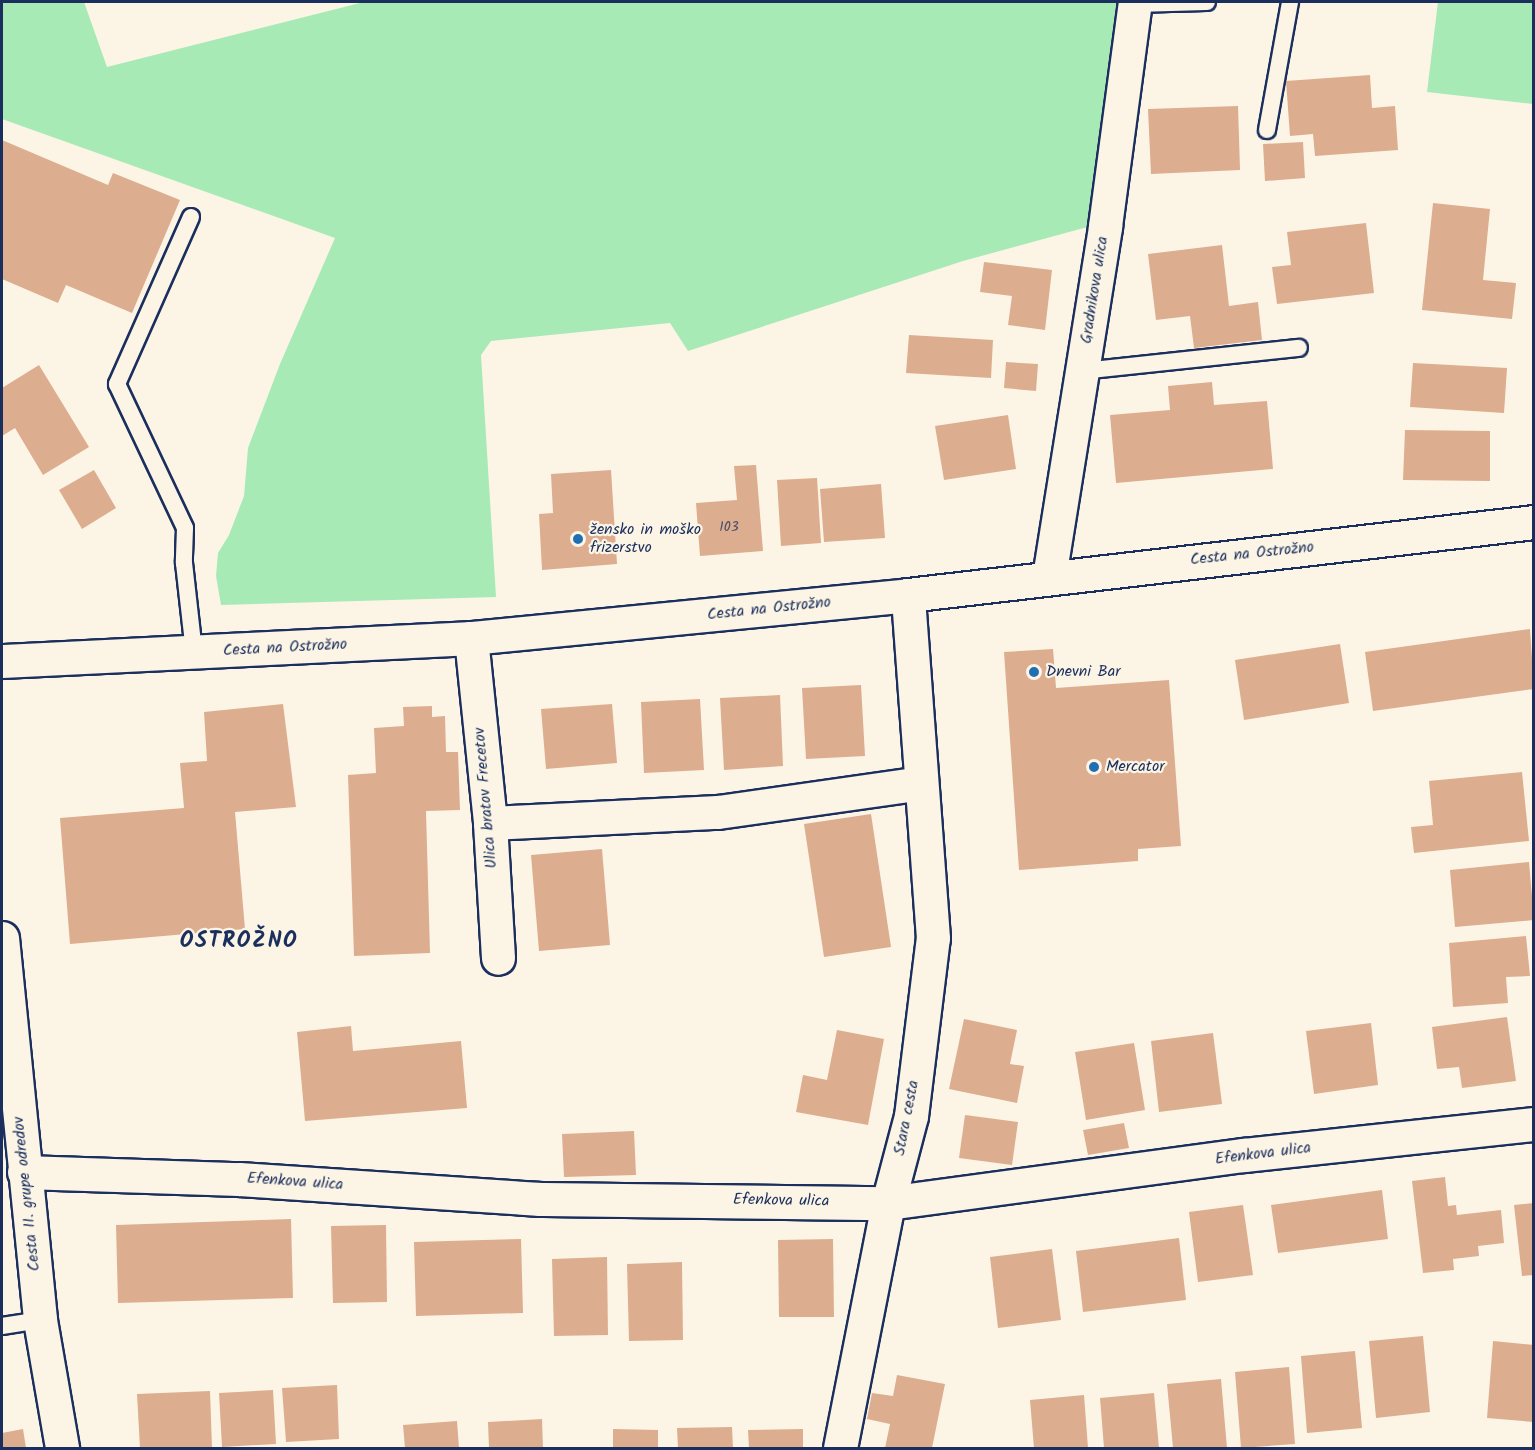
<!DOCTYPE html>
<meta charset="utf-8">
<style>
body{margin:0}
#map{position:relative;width:1535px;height:1450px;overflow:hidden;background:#fcf5e5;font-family:Kalam,sans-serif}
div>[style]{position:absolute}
.green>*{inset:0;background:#a7eab5}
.building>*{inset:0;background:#ddad8f}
.roads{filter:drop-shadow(2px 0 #1b2f5e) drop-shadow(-2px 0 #1b2f5e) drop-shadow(0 2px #1b2f5e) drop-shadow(0 -2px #1b2f5e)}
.lane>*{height:16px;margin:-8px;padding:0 8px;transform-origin:8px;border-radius:8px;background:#fcf5e5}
.street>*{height:33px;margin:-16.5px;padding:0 16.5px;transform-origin:16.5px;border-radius:16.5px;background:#fcf5e5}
.secondary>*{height:33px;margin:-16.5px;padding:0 16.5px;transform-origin:16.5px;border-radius:16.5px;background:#fcf5e5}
.dots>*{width:16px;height:16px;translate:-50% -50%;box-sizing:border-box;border:3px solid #fcf5e5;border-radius:50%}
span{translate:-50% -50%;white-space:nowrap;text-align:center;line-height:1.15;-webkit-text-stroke:4.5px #fcf5e5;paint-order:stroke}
.number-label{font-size:14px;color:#4c4e6a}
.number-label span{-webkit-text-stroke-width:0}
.street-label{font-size:16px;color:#1b2f5e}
.poi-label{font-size:16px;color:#1b2f5e}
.left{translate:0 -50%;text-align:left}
.district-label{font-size:22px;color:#1b2f5e;font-weight:700;letter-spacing:1.5px}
.frame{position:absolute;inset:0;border:3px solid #1b2f5e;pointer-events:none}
</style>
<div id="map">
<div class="green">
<i style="clip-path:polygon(2px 2px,84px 2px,107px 67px,364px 2px,1124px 2px,1091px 226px,963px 261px,688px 351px,670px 323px,491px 341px,481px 355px,496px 597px,221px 605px,216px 576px,218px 553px,229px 535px,244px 496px,248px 448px,280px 364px,335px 238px,2px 119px)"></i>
<i style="clip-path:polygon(1438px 2px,1533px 2px,1533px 104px,1427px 92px)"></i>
</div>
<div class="building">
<i style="clip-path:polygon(1370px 75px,1372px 108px,1395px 106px,1398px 150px,1315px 156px,1313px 134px,1290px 136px,1286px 81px)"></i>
<i style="clip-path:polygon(1238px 106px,1240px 170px,1151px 174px,1148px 109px)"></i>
<i style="clip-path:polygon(2px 140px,108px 185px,113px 173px,180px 200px,132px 313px,66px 285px,58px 303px,2px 279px)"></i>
<i style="clip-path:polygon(1303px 142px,1305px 178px,1265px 181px,1263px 144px)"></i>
<i style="clip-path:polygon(1433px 203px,1490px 209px,1483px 280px,1516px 283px,1512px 319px,1422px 310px)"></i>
<i style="clip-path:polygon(1366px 223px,1374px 293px,1277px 304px,1272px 267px,1291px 265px,1287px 232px)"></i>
<i style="clip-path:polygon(1222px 245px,1229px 306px,1258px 302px,1262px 340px,1194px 348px,1190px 316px,1156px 320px,1148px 254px)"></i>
<i style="clip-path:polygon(984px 262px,1052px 270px,1045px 330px,1008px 325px,1012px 296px,980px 292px)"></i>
<i style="clip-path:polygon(909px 335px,993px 340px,991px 378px,906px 373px)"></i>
<i style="clip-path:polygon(1006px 362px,1038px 364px,1036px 391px,1004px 388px)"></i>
<i style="clip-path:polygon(1413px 363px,1507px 368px,1504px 413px,1410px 407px)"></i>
<i style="clip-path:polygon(39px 365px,89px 447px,43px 475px,15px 428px,2px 436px,2px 388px)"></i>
<i style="clip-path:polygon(1212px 382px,1214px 405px,1267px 401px,1273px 469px,1116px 483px,1110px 415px,1170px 410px,1168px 386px)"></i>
<i style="clip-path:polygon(1008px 415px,1016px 469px,944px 480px,935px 426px)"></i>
<i style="clip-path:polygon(1405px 430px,1490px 431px,1490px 481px,1403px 480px)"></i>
<i style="clip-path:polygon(756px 465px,763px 551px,700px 556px,696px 503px,737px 500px,734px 466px)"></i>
<i style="clip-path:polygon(94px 470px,116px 508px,82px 529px,59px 490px)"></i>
<i style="clip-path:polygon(611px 470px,617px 564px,542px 570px,539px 514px,553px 513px,551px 474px)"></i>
<i style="clip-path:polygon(817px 478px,821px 543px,781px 546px,777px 480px)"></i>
<i style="clip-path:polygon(881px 484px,885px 538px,824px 542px,820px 489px)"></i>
<i style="clip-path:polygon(1530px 629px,1534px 689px,1373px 711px,1365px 652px)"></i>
<i style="clip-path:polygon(1340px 644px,1349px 703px,1244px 720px,1235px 660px)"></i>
<i style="clip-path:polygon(1053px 649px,1056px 688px,1169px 680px,1181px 846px,1138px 849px,1138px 861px,1019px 870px,1004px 652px)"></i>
<i style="clip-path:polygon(861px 685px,865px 756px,806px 759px,802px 688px)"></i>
<i style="clip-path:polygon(780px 695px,783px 766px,724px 770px,720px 698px)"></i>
<i style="clip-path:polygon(700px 699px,704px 770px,644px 773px,641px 702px)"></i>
<i style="clip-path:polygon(283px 704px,296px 807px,235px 812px,245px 929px,70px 944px,60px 818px,184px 808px,180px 763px,207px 761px,204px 712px)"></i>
<i style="clip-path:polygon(612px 704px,617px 763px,546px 769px,541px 709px)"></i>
<i style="clip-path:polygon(432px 706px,432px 717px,445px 716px,446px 752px,458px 752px,460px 810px,426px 811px,430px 953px,354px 956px,348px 775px,376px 773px,374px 728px,404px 726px,403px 707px)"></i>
<i style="clip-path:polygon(1522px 772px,1529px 841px,1414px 853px,1411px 827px,1433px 825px,1429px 781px)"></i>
<i style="clip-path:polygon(871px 814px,891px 947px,824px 957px,804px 824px)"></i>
<i style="clip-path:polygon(602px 849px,610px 945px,539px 951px,531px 855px)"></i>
<i style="clip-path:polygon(1529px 862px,1534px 920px,1455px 927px,1450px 870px)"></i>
<i style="clip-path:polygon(1526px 936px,1530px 976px,1506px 977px,1508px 1003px,1453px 1007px,1449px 943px)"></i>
<i style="clip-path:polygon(1507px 1017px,1516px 1081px,1462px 1088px,1459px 1067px,1437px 1069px,1432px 1027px)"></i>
<i style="clip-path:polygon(964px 1019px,1017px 1030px,1010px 1064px,1024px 1066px,1017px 1103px,949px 1089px)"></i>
<i style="clip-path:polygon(1371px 1023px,1378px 1085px,1314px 1094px,1306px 1031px)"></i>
<i style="clip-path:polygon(351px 1026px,353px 1051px,461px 1041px,467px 1108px,305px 1121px,297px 1032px)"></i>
<i style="clip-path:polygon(837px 1030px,884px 1039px,868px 1125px,796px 1112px,803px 1075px,827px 1080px)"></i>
<i style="clip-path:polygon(1213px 1033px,1222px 1104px,1159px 1112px,1151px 1041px)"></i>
<i style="clip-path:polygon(1134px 1043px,1145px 1110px,1086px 1120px,1075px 1052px)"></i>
<i style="clip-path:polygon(965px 1115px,1018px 1122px,1012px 1165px,959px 1158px)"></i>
<i style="clip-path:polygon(1124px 1123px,1129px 1148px,1088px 1155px,1083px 1130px)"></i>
<i style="clip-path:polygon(634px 1131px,636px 1175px,564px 1177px,562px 1134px)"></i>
<i style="clip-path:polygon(1445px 1177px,1448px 1206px,1456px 1205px,1457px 1215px,1501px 1210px,1504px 1243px,1478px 1246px,1479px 1256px,1453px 1259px,1454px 1270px,1423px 1273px,1412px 1181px)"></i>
<i style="clip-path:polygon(1382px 1190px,1388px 1239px,1278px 1253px,1271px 1205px)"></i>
<i style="clip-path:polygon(1534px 1203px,1534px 1275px,1522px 1276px,1514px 1205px)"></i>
<i style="clip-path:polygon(1243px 1205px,1253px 1275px,1198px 1282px,1189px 1212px)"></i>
<i style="clip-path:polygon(291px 1219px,293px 1298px,118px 1303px,116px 1225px)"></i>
<i style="clip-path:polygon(386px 1225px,387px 1302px,333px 1303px,331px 1226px)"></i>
<i style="clip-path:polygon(1179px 1238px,1186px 1300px,1083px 1312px,1076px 1251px)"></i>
<i style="clip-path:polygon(521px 1239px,523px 1313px,416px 1316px,414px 1242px)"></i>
<i style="clip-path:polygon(833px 1239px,834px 1317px,779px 1317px,778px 1240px)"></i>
<i style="clip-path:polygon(1052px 1249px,1061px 1320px,998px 1328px,990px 1257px)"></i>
<i style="clip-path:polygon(607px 1257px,608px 1335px,554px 1336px,552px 1259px)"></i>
<i style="clip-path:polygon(682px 1262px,683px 1340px,629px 1341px,627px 1264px)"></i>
<i style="clip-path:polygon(1423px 1336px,1430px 1412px,1376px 1418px,1369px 1341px)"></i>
<i style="clip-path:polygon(1493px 1341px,1534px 1345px,1534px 1422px,1487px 1418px)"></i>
<i style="clip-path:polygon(1355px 1351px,1362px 1428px,1307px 1433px,1301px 1356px)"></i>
<i style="clip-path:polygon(1289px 1367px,1295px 1444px,1241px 1448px,1235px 1372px)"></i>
<i style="clip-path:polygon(897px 1375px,945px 1384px,932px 1448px,885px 1448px,890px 1424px,867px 1419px,872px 1393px,893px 1396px)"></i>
<i style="clip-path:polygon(1221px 1379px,1227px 1448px,1173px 1448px,1167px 1384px)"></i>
<i style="clip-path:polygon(337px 1385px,339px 1439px,286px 1442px,282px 1388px)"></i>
<i style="clip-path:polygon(273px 1390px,276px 1444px,222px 1447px,219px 1393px)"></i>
<i style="clip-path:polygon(210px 1391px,212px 1448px,140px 1448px,137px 1394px)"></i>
<i style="clip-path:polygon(1154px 1393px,1159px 1448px,1104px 1448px,1100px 1398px)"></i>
<i style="clip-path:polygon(1084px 1395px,1088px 1448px,1034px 1448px,1030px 1400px)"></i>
<i style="clip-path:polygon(542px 1419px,543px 1448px,489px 1448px,488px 1422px)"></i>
<i style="clip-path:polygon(457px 1421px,459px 1448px,405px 1448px,403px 1425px)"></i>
<i style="clip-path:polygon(732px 1427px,733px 1448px,678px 1448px,677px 1428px)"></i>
<i style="clip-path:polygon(23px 1429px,26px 1448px,2px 1448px,2px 1433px)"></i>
<i style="clip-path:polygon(613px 1429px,658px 1430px,658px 1448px,613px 1448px)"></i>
<i style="clip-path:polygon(803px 1429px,803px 1448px,749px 1448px,748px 1430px)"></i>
</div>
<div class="roads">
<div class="lane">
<i style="left:1135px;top:4px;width:72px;rotate:-1.6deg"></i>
<i style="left:1267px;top:130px;width:130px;rotate:-79.8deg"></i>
<i style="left:191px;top:217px;width:183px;rotate:113.9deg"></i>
<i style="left:117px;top:384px;width:159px;rotate:64.7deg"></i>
<i style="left:185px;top:528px;width:35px;rotate:92deg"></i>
<i style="left:184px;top:563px;width:90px;rotate:83.6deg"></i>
<i style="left:1082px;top:371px;width:218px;rotate:-6.1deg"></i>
<i style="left:2px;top:1326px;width:38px;rotate:-9deg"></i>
</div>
<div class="street">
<i style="left:1049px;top:577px;width:355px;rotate:-80.9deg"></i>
<i style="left:1105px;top:226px;width:226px;rotate:-82.4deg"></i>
<i style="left:471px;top:638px;width:186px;rotate:84.1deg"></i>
<i style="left:490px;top:823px;width:135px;rotate:86.6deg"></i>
<i style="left:490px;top:823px;width:228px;rotate:-2.8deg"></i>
<i style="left:718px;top:812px;width:205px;rotate:-8.1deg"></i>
<i style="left:2px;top:938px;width:384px;rotate:84.3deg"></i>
<i style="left:40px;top:1320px;width:130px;rotate:80.2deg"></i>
<i style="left:24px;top:1172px;width:215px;rotate:1.9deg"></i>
<i style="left:239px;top:1179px;width:302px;rotate:3.8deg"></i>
<i style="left:540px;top:1199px;width:348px;rotate:0.7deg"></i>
<i style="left:888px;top:1203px;width:359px;rotate:-7.7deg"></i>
<i style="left:1244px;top:1155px;width:292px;rotate:-6.1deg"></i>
<i style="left:840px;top:1448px;width:250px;rotate:-78.9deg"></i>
<i style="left:888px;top:1203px;width:90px;rotate:-75.2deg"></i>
<i style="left:911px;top:1116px;width:179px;rotate:-83deg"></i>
<i style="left:933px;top:938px;width:344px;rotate:-94.2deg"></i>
</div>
<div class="secondary">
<i style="left:2px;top:661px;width:470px;rotate:-2.8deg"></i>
<i style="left:471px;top:638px;width:439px;rotate:-5.6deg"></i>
<i style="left:908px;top:595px;width:630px;rotate:-6.65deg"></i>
</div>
</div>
<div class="dots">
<i style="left:578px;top:539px;background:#1f6fb2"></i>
<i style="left:1034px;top:672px;background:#1f6fb2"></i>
<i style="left:1094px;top:767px;background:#1f6fb2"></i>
</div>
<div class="number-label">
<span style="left:729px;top:527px">103</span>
</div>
<div class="street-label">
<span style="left:1095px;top:290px;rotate:-81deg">Gradnikova ulica</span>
<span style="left:1252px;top:554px;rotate:-6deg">Cesta na Ostrožno</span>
<span style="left:769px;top:609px;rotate:-6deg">Cesta na Ostrožno</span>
<span style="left:285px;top:648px;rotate:-3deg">Cesta na Ostrožno</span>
<span style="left:486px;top:798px;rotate:-95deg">Ulica bratov Frecetov</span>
<span style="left:907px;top:1118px;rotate:-79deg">Stara cesta</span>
<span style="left:1263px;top:1154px;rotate:-7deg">Efenkova ulica</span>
<span style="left:295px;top:1182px;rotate:4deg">Efenkova ulica</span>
<span style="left:27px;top:1194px;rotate:-96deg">Cesta II. grupe odredov</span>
<span style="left:781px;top:1201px;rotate:1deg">Efenkova ulica</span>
</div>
<div class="poi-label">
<span class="left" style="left:590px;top:539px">žensko in moško<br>frizerstvo</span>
<span class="left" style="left:1046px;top:672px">Dnevni Bar</span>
<span class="left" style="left:1106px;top:767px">Mercator</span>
</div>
<div class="district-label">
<span style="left:239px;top:942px">OSTROŽNO</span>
</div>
<div class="frame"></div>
</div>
